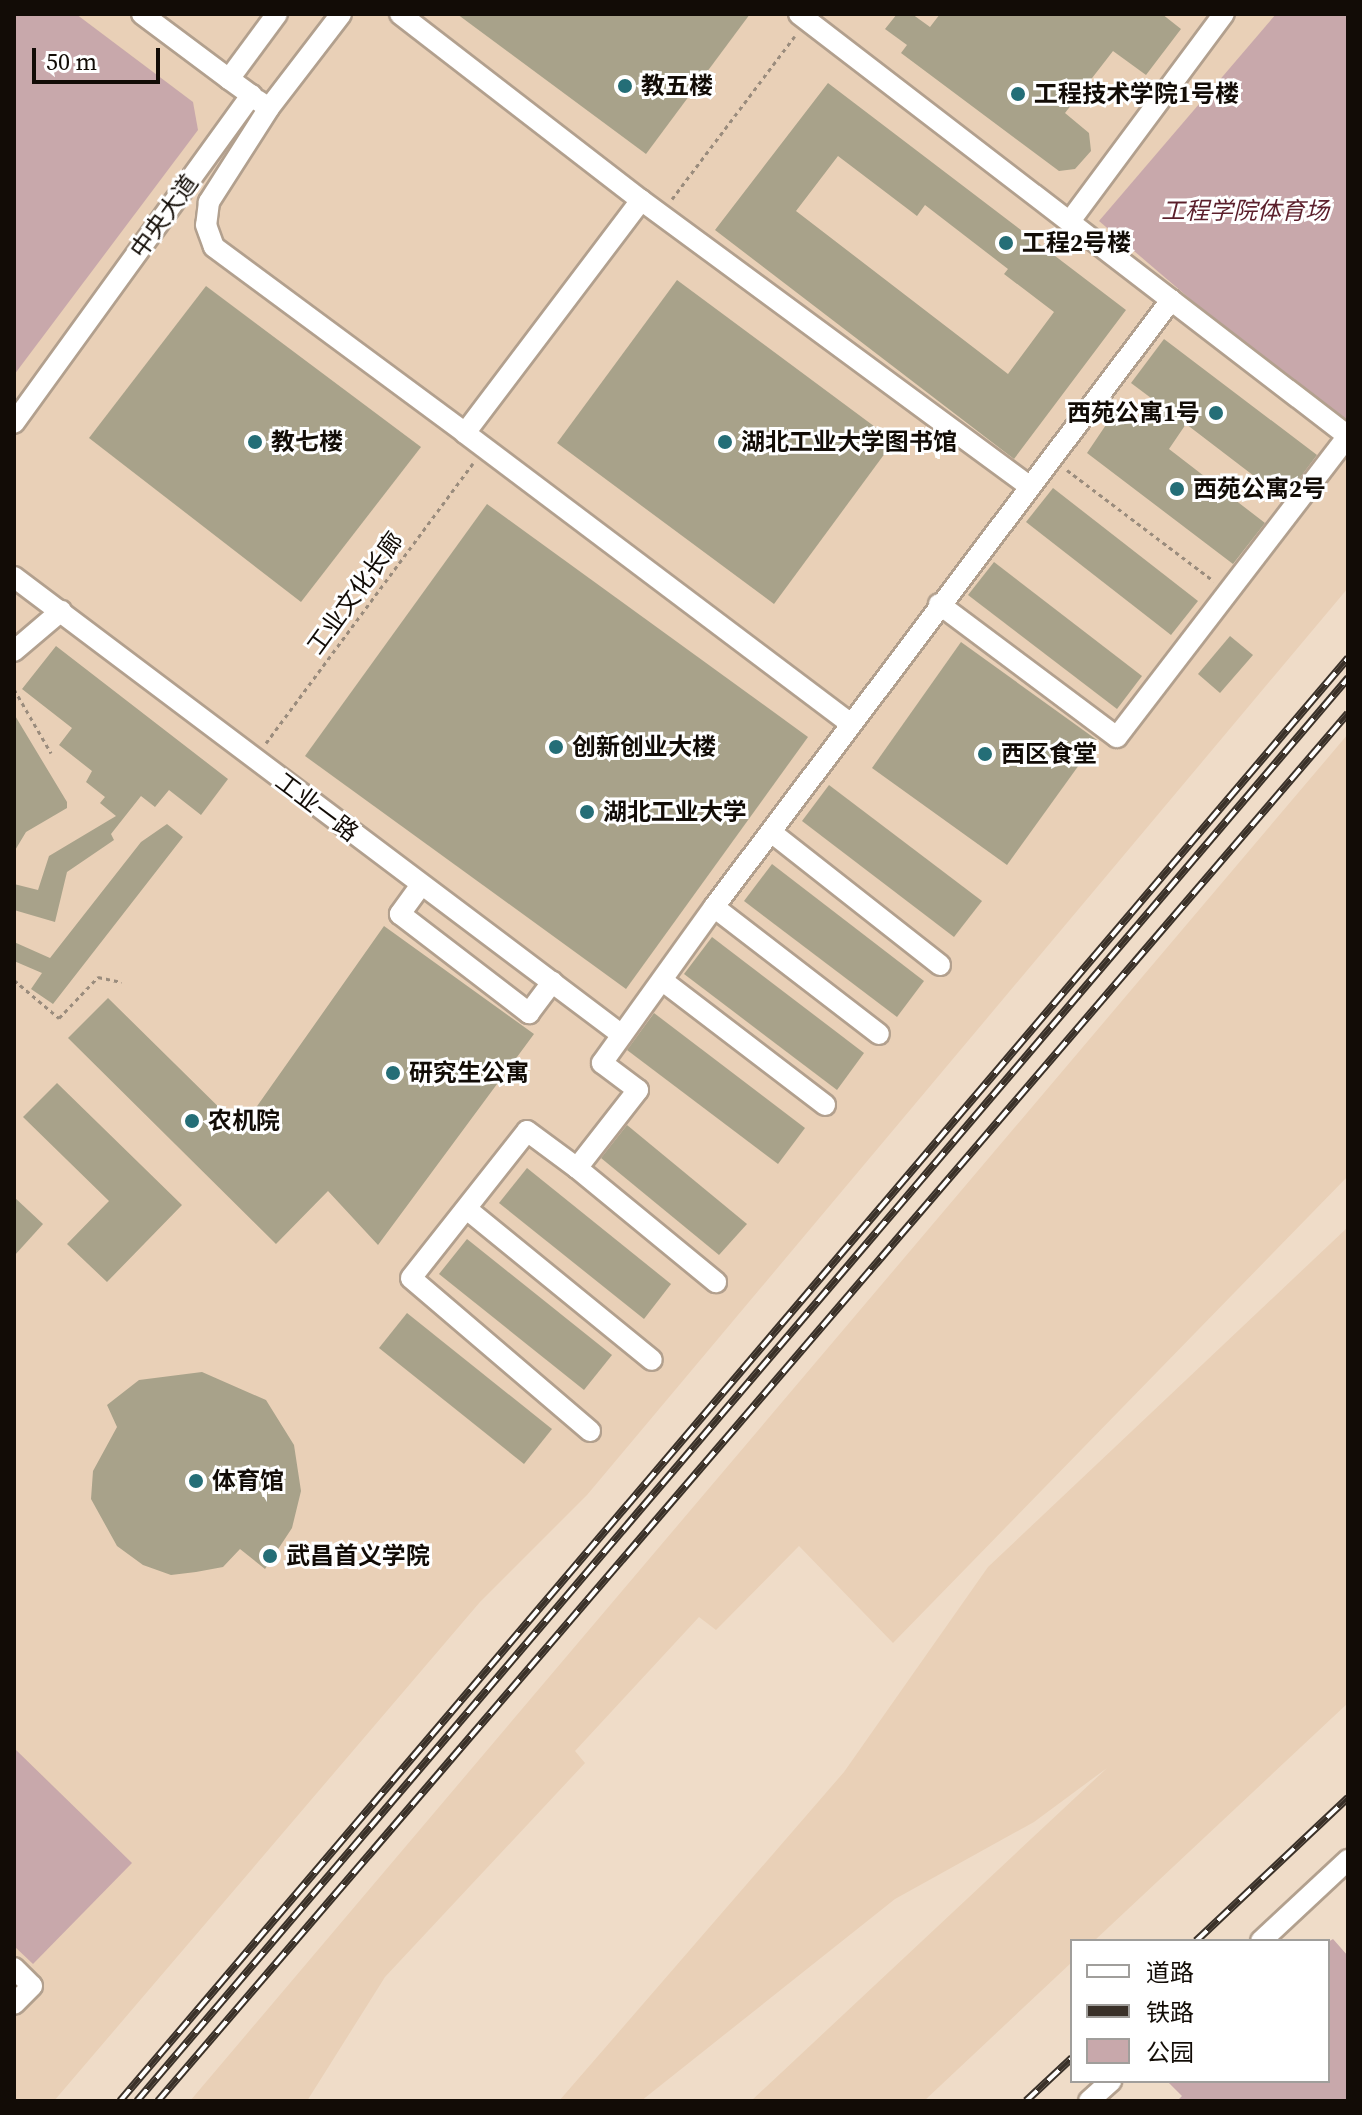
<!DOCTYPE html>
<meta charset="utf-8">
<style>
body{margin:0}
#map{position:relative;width:1362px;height:2115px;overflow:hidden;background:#efdcc8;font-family:"Source Serif 4","Noto Sans SC",serif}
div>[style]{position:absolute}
.built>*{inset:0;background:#e9d0b7}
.green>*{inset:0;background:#c8a8ab}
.building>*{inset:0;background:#a8a28a}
.path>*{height:3px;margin-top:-1.5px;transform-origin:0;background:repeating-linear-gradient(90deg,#9a8c7d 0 4px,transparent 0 8px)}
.roads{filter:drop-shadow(2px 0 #b2a08e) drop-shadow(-2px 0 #b2a08e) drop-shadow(0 2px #b2a08e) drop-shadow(0 -2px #b2a08e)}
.minor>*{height:20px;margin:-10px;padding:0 10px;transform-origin:10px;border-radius:10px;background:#fff}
.rail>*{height:8px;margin-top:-4px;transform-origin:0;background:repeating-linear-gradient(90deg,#fff 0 15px,#3a3129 0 30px);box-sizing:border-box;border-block:2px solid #3a3129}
.dots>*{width:22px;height:22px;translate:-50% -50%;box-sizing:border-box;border:4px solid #fff;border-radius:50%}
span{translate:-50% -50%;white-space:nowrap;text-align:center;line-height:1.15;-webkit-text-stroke:6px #fff;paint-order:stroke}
.poi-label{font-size:24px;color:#120c06;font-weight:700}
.left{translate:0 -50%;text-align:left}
.right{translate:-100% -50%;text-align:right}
.park-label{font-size:24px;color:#5b1f2b;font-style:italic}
.street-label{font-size:24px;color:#120c06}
.frame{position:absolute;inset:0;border:16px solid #120c06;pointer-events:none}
.legend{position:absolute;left:1070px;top:1939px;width:260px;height:144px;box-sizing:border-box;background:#fff;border:2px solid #a09e9b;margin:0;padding:10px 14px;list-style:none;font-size:24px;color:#120c06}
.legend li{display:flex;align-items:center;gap:16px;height:40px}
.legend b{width:40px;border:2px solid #a09e9b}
.scale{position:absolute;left:32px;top:48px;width:128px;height:36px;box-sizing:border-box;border:4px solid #120c06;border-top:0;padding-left:10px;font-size:24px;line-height:28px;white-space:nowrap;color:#120c06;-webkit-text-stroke:6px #fff;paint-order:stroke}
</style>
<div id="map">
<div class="built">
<i style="clip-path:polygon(14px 14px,1348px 14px,1348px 588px,587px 1495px,480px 1602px,54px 2101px,14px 2101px)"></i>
<i style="clip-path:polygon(1348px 734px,1348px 1176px,893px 1643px,799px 1546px,716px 1630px,699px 1617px,575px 1751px,585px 1763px,385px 1977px,307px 2101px,190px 2101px)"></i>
<i style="clip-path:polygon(1348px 1227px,1348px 1703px,1094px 1941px,1072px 1941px,1072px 1962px,924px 2101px,751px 2101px,1107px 1768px,1034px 1822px,895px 1899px,641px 2101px,559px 2101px,844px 1772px,988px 1567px)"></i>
</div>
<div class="green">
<i style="clip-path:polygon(14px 14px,76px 14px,193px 102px,198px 130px,14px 375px)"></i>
<i style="clip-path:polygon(1276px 14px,1348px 14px,1348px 425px,1335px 423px,1099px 221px)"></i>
<i style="clip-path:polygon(14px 1748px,132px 1863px,33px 1964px,14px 1946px)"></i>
<i style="clip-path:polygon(1333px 1939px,1348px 1956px,1348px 2101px,1177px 2101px,1182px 2096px,1167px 2081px,1328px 2081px,1328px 1942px)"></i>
</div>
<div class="building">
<i style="clip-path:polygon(457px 14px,750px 14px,646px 154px)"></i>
<i style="clip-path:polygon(897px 14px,912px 14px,930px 27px,940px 14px,1162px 14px,1181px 29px,1146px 75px,1113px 51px,1065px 113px,1089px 133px,1091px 151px,1075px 169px,1059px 171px,901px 53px,907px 45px,885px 29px)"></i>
<i style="clip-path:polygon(evenodd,828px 83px,1126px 310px,1014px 459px,715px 230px,828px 83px,838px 156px,917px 216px,925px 205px,1008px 269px,1004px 274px,1054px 312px,1008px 374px,796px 211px,838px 156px)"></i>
<i style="clip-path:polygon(677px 280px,894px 441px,774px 604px,557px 443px)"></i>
<i style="clip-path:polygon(206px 286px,421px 447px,301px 602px,89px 438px)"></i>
<i style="clip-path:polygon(1164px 339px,1317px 455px,1284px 499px,1186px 424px,1169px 449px,1265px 523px,1233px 564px,1087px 453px,1116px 410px,1138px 425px,1155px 401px,1131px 383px)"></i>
<i style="clip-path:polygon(1053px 488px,1198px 601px,1171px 635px,1026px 522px)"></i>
<i style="clip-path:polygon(487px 504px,808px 737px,626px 989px,305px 756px)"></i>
<i style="clip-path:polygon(994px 562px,1142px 676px,1117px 709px,968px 595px)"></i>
<i style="clip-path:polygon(1230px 636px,1253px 655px,1220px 693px,1198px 674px)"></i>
<i style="clip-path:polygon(961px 642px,1097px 740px,1007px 865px,872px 768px)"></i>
<i style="clip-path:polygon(56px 646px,228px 779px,201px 815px,169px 790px,155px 807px,141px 796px,111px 834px,114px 840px,67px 872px,55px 922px,14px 910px,14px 884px,38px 890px,49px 856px,116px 816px,100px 803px,105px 797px,86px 782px,92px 771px,59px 745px,72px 728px,22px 689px)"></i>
<i style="clip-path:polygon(14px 714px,67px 802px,67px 808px,26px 832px,14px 852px)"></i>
<i style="clip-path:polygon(829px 785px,982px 901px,954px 937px,802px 821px)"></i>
<i style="clip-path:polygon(167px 824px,183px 837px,53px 1004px,31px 989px,42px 973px,14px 961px,14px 942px,50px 958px,141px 842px)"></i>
<i style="clip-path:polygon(772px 864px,924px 981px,897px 1017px,744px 901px)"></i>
<i style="clip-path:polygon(384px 926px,534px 1034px,378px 1245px,328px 1191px,276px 1244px,68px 1038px,108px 998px,241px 1129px)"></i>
<i style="clip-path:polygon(712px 937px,864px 1053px,837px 1090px,684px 974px)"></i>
<i style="clip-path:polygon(654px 1013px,805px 1128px,778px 1164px,627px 1050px)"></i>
<i style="clip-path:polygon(57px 1083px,182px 1205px,107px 1282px,67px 1244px,109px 1201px,23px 1117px)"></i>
<i style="clip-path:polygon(627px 1125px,747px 1224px,719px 1255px,601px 1158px)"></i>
<i style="clip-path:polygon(527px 1168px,671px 1284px,644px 1319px,499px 1203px)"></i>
<i style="clip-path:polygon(14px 1197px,43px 1224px,14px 1256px)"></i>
<i style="clip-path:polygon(467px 1239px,612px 1355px,584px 1390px,439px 1274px)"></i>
<i style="clip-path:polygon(407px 1313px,552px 1429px,524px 1464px,379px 1348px)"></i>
<i style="clip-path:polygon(202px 1372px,266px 1400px,294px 1445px,301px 1491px,292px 1528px,265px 1569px,240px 1549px,223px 1567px,196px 1572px,171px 1575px,143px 1565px,117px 1546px,91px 1499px,93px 1471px,117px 1427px,107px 1405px,139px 1380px)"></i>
</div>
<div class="path">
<i style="left:672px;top:199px;width:204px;rotate:-53deg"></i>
<i style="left:1067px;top:470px;width:184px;rotate:37.1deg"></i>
<i style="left:14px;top:689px;width:74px;rotate:60deg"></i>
<i style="left:266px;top:743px;width:348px;rotate:-53.5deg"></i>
<i style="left:14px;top:980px;width:59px;rotate:40.2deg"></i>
<i style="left:59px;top:1018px;width:57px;rotate:-46.4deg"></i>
<i style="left:98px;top:977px;width:24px;rotate:12deg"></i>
</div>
<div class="roads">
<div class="minor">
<i style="left:142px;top:14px;width:109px;rotate:36.8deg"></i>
<i style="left:400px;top:14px;width:304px;rotate:37.7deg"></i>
<i style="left:799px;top:14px;width:692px;rotate:37.55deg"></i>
<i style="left:257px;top:100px;width:14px;rotate:34deg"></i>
<i style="left:269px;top:108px;width:118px;rotate:-52.5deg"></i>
<i style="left:269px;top:108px;width:112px;rotate:122.6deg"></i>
<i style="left:209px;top:202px;width:23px;rotate:97deg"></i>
<i style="left:206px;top:225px;width:23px;rotate:70deg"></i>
<i style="left:214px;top:247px;width:312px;rotate:36.5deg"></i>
<i style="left:1070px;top:221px;width:258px;rotate:-53.4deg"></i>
<i style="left:14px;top:423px;width:405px;rotate:-54.1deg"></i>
<i style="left:251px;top:95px;width:27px;rotate:-144deg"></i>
<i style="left:229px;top:79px;width:81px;rotate:-53.6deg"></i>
<i style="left:14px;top:577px;width:761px;rotate:36.99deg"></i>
<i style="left:939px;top:604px;width:222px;rotate:36.8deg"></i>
<i style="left:1117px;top:737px;width:379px;rotate:-52.5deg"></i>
<i style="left:14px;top:651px;width:62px;rotate:-40.4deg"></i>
<i style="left:851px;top:724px;width:483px;rotate:-143deg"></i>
<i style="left:465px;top:433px;width:292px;rotate:-52.9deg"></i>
<i style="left:641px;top:200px;width:482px;rotate:36.4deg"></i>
<i style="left:771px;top:832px;width:215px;rotate:38.2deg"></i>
<i style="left:421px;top:885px;width:36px;rotate:126deg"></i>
<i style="left:400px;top:914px;width:163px;rotate:37.5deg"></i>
<i style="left:529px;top:1013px;width:39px;rotate:-53deg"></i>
<i style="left:714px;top:907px;width:208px;rotate:37.6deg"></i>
<i style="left:663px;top:981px;width:204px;rotate:37.4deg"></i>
<i style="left:577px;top:1168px;width:180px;rotate:39.4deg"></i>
<i style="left:468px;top:1210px;width:237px;rotate:39.2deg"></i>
<i style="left:590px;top:1431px;width:235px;rotate:-139.5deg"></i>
<i style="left:411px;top:1278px;width:187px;rotate:-51.7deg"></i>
<i style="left:527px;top:1131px;width:62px;rotate:36.5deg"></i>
<i style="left:577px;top:1168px;width:99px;rotate:-52deg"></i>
<i style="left:638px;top:1090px;width:45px;rotate:-143.1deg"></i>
<i style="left:602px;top:1063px;width:192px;rotate:-54.3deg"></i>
<i style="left:714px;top:907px;width:760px;rotate:-53.02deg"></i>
<i style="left:1261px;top:1941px;width:119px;rotate:-43deg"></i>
<i style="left:14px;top:1968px;width:25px;rotate:45deg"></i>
<i style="left:32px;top:1986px;width:25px;rotate:135deg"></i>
<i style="left:1089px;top:2101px;width:30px;rotate:-42deg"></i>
</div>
</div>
<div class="rail">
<i style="left:1196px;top:1941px;width:209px;rotate:-43.3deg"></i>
<i style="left:120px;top:2101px;width:1895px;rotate:-49.6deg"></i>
<i style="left:137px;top:2101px;width:1869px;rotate:-49.6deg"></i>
<i style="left:158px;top:2101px;width:1828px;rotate:-49.39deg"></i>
<i style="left:1026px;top:2101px;width:63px;rotate:-43.1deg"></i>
</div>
<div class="dots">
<i style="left:625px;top:86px;background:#246e77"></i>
<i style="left:1018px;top:94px;background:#246e77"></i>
<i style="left:1006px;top:243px;background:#246e77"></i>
<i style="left:1216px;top:413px;background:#246e77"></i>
<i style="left:255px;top:442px;background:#246e77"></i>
<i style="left:725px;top:442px;background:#246e77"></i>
<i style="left:1177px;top:489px;background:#246e77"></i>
<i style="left:556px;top:747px;background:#246e77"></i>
<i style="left:985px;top:754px;background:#246e77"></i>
<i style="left:587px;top:812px;background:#246e77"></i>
<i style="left:393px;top:1073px;background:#246e77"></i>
<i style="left:192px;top:1121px;background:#246e77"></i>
<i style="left:196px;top:1481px;background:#246e77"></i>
<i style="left:270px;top:1556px;background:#246e77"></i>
</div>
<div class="poi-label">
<span class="left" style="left:641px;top:86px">教五楼</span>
<span class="left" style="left:1034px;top:94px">工程技术学院1号楼</span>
<span class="left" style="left:1022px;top:243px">工程2号楼</span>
<span class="right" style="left:1200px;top:413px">西苑公寓1号</span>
<span class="left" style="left:271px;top:442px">教七楼</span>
<span class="left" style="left:741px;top:442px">湖北工业大学图书馆</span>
<span class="left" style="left:1193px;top:489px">西苑公寓2号</span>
<span class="left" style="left:572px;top:747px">创新创业大楼</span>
<span class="left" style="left:1001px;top:754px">西区食堂</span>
<span class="left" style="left:603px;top:812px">湖北工业大学</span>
<span class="left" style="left:409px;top:1073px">研究生公寓</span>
<span class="left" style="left:208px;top:1121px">农机院</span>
<span class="left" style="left:212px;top:1481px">体育馆</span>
<span class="left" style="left:286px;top:1556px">武昌首义学院</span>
</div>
<div class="park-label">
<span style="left:1245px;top:211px">工程学院体育场</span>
</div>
<div class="street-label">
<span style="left:164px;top:216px;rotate:-54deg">中央大道</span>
<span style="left:355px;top:593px;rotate:-54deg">工业文化长廊</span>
<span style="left:317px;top:807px;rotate:37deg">工业一路</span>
</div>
<div class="frame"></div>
<ul class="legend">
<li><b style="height:10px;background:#fff"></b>道路</li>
<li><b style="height:10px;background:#3a3129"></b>铁路</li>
<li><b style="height:22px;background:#c8a8ab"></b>公园</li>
</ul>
<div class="scale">50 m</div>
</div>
